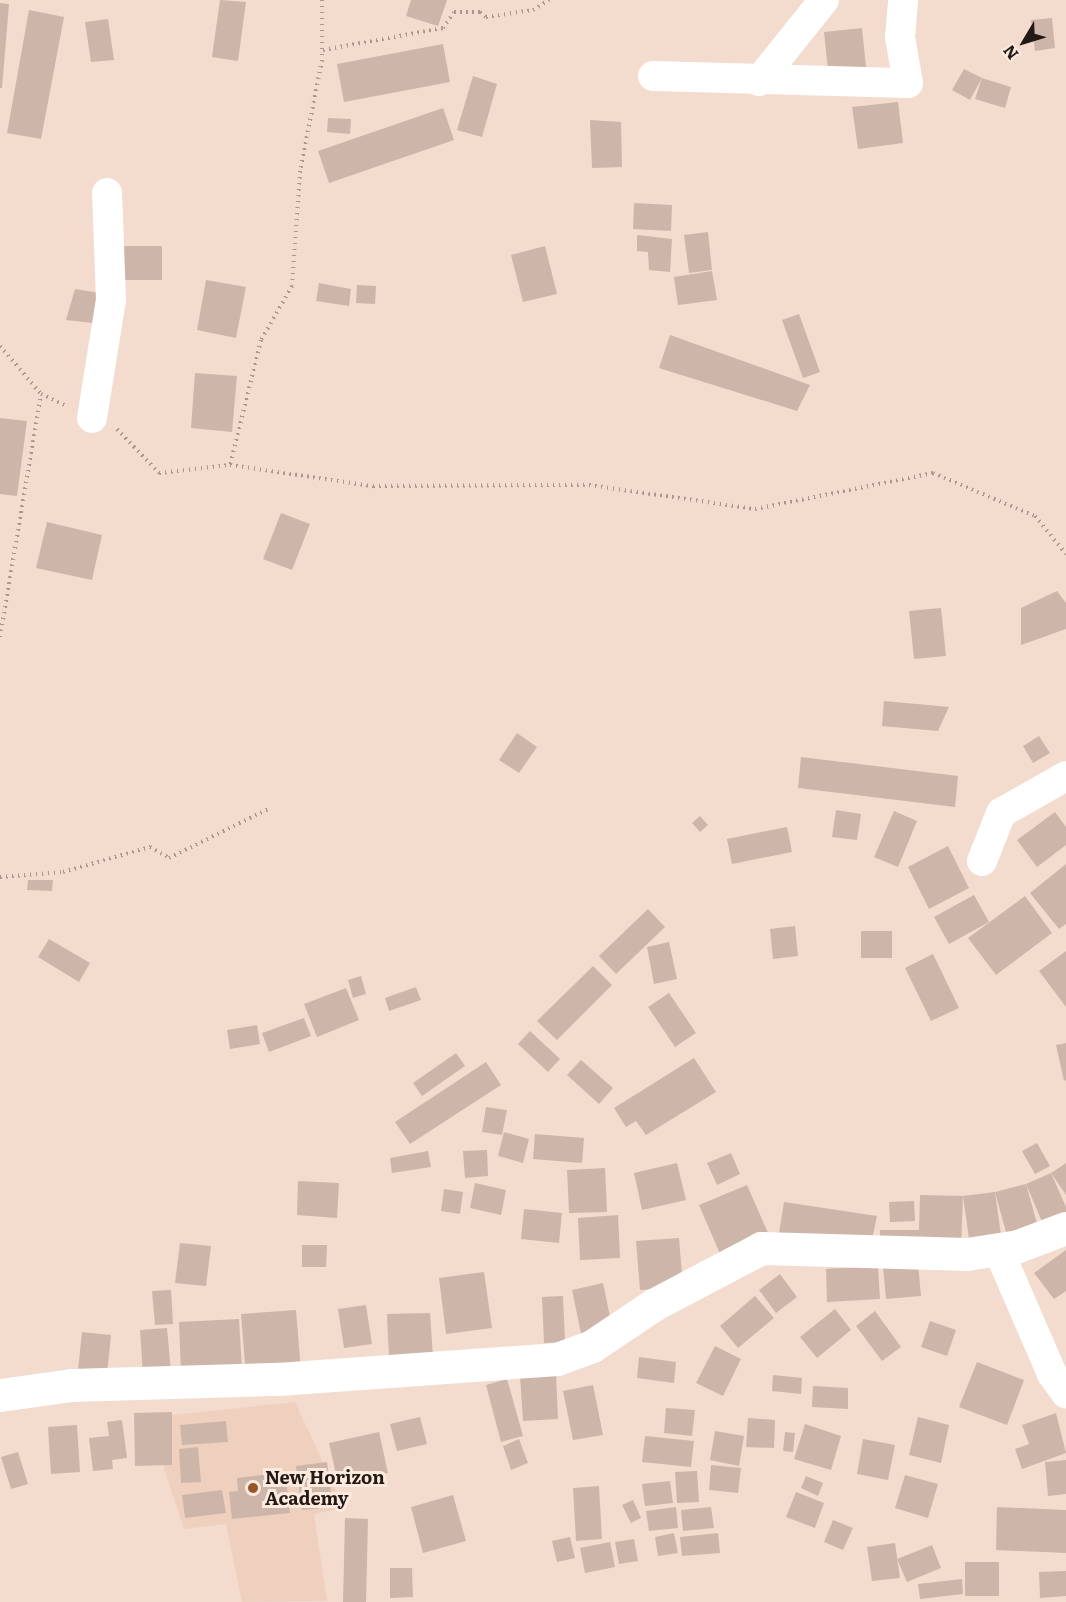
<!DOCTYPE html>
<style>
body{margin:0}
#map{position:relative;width:1066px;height:1602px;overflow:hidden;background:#f3dbce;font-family:Literata,serif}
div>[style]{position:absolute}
.built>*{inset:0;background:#efd0be}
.building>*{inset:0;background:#cdb6a9}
.path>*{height:4px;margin-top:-2px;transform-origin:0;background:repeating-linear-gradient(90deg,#aa978d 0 1.5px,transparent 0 6px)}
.street>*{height:30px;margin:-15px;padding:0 15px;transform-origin:15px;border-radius:15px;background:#fff}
.secondary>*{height:33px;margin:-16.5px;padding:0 16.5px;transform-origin:16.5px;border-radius:16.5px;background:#fff}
.dots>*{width:16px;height:16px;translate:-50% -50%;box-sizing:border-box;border:3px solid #fdeade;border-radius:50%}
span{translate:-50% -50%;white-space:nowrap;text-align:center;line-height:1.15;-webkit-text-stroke:6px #fdeade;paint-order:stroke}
.poi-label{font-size:18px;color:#231a15;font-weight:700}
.left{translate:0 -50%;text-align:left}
.north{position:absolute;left:994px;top:12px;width:60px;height:60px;-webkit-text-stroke:4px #fdeade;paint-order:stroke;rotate:232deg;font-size:16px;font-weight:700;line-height:24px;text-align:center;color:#231a15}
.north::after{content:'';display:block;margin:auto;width:21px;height:27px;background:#231a15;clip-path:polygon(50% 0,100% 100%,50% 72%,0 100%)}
</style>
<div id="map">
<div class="built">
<i style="clip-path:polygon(295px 1402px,344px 1508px,314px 1514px,327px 1601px,242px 1602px,226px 1524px,184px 1529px,164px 1469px,163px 1416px)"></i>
</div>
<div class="building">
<i style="clip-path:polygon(220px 0,246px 2px,238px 61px,212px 57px)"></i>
<i style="clip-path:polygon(411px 0,447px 0,438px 26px,406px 16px)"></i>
<i style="clip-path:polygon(0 3px,9px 4px,2px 88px,0 88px)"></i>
<i style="clip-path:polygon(29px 10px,64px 17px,41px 139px,7px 133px)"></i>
<i style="clip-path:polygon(1052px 18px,1055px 48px,1035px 51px,1031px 20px)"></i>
<i style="clip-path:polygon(108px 19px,114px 60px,91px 62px,85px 22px)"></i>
<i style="clip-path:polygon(862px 28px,867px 76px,829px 79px,824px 32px)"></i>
<i style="clip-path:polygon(443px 44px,450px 82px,344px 102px,337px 64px)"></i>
<i style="clip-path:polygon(964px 69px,982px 78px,970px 100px,952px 90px)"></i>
<i style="clip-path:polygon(473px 76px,497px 84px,482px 137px,457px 130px)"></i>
<i style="clip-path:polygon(982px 78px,1011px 87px,1005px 108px,975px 99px)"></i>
<i style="clip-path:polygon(898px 102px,903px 143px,858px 149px,852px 107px)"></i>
<i style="clip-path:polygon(443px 108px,454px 140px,329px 183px,318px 151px)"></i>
<i style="clip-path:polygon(328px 118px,351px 119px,350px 134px,327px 132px)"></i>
<i style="clip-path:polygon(590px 120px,621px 122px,622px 167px,592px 168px)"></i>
<i style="clip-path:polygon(634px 203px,672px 205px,671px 231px,633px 229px)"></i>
<i style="clip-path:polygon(708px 232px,712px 270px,689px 273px,684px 235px)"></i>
<i style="clip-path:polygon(637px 235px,672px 239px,670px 272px,649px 270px,648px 252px,637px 251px)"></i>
<i style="clip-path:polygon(120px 246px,162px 246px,162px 280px,120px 280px)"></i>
<i style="clip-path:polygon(545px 246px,557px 294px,523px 302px,511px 255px)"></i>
<i style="clip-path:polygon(712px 271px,717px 300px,678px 305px,674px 277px)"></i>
<i style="clip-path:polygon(206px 280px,246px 287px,236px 338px,197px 330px)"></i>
<i style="clip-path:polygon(319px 283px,351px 289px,349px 306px,316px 301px)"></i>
<i style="clip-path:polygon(357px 285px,376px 286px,375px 304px,356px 303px)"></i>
<i style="clip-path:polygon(75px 289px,106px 294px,102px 324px,66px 320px)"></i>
<i style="clip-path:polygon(799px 314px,820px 372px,803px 378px,782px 320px)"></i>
<i style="clip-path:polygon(670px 335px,810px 385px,797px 411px,659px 368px)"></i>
<i style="clip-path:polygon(195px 373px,237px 376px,232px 432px,191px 428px)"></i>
<i style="clip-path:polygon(0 418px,27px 421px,17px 496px,0 494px)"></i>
<i style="clip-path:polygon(281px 513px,310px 524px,292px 570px,263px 559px)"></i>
<i style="clip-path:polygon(47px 522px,102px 535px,92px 580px,36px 568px)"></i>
<i style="clip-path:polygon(1057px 591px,1066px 603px,1066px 629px,1021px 645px,1021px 608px)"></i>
<i style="clip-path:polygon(941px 608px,946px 656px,914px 659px,909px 611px)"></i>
<i style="clip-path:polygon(884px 701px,949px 707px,938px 731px,882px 726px)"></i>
<i style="clip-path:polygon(517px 733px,537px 747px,519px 773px,499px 760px)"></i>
<i style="clip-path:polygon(1039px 736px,1050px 753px,1033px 763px,1023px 746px)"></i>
<i style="clip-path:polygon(801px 757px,958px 776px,955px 807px,798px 788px)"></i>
<i style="clip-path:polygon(836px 810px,861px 814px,857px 840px,832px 837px)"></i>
<i style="clip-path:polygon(894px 811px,917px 821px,898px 867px,874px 857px)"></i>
<i style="clip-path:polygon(1055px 812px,1066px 827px,1066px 845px,1037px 867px,1017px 840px)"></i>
<i style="clip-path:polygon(700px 816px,708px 825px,700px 832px,692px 823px)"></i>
<i style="clip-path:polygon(787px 827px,792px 852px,732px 864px,727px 839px)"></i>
<i style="clip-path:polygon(948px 846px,969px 888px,929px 909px,908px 867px)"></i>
<i style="clip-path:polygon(1066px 864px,1066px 924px,1059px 929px,1030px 893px)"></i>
<i style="clip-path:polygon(28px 880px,53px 880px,52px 891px,27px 890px)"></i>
<i style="clip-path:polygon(974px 895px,989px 922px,949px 944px,934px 917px)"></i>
<i style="clip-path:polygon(1025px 896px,1052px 933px,996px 975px,968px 938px)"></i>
<i style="clip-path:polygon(648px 909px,665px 927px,616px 974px,599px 956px)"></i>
<i style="clip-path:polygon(795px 926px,798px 956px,773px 959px,770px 929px)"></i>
<i style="clip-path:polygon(861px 931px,892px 931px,892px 958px,861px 958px)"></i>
<i style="clip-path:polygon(49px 939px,90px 963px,79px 982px,38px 957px)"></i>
<i style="clip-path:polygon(669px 942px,677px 979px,654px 984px,647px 947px)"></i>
<i style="clip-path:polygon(1066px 951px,1066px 1007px,1039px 971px)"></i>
<i style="clip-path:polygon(933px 954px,959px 1008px,931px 1021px,905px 968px)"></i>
<i style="clip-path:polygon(593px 966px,612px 985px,557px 1040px,537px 1021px)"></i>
<i style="clip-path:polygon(361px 976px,366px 994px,353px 998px,348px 980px)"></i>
<i style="clip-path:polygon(416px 987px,421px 1000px,389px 1011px,385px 998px)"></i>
<i style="clip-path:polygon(346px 988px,359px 1020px,317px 1037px,304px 1004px)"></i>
<i style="clip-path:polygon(669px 993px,696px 1033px,675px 1047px,648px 1007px)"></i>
<i style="clip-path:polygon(304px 1018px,311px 1036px,269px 1052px,262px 1033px)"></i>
<i style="clip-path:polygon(257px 1025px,260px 1044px,230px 1049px,227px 1030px)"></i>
<i style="clip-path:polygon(530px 1031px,560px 1059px,548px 1072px,518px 1044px)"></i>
<i style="clip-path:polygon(1066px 1043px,1066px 1080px,1064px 1081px,1056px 1045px)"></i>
<i style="clip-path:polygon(456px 1053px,465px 1066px,422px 1096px,413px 1083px)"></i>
<i style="clip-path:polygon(694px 1058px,716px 1092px,646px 1135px,636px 1121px,626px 1127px,614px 1108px)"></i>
<i style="clip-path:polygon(581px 1060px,613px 1088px,599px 1104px,567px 1075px)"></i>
<i style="clip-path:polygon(486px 1062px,501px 1085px,410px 1144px,395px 1122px)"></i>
<i style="clip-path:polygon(486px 1107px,507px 1110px,502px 1135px,482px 1132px)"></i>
<i style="clip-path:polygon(504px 1132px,529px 1139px,523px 1163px,498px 1156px)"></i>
<i style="clip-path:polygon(535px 1134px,584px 1138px,582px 1163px,533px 1159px)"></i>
<i style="clip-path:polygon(1037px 1143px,1050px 1166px,1035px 1174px,1022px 1151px)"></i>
<i style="clip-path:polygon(487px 1150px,488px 1176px,465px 1178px,463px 1151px)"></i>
<i style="clip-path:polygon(428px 1151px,431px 1167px,392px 1173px,390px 1158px)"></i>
<i style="clip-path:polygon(731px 1153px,740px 1174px,717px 1185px,707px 1163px)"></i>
<i style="clip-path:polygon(677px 1163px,686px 1200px,642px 1210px,634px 1173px)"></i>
<i style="clip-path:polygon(1066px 1163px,1066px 1195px,1051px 1173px)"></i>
<i style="clip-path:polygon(605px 1168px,607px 1212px,569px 1213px,567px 1170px)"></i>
<i style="clip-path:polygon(1051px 1173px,1066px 1207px,1066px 1222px,1046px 1231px,1026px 1184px)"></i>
<i style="clip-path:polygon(298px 1181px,339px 1183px,337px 1218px,297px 1215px)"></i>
<i style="clip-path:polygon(475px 1183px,506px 1190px,501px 1215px,470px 1208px)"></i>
<i style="clip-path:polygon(1026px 1184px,1040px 1234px,1009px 1243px,995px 1192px)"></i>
<i style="clip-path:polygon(747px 1185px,772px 1242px,724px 1263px,699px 1205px)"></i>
<i style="clip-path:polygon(444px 1189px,463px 1192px,460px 1214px,441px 1211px)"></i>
<i style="clip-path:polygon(995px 1192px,1002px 1242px,970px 1246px,963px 1196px)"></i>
<i style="clip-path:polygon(920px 1195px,963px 1196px,961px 1248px,880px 1249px,880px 1230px,919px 1230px)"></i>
<i style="clip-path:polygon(914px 1201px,915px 1221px,890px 1222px,889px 1202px)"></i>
<i style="clip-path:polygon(784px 1202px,877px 1216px,871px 1244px,779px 1233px)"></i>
<i style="clip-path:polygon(524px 1209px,562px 1213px,559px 1243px,521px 1239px)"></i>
<i style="clip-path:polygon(618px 1215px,620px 1258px,580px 1260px,578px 1218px)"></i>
<i style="clip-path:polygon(679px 1238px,683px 1287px,640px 1290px,636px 1241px)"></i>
<i style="clip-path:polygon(180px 1243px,211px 1246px,206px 1286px,175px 1283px)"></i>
<i style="clip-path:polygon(302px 1245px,327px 1245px,326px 1267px,302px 1267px)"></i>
<i style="clip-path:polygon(1066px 1250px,1066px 1291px,1054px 1299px,1034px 1273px)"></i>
<i style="clip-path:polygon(918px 1264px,921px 1296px,886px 1299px,883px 1267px)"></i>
<i style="clip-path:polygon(878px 1266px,880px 1299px,827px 1302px,826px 1269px)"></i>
<i style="clip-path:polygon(484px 1272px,492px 1328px,446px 1334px,439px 1278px)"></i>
<i style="clip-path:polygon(780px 1274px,797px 1297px,776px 1313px,759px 1290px)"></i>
<i style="clip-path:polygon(603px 1283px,613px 1331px,582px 1338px,572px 1290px)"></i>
<i style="clip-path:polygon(171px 1290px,173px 1324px,155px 1325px,152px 1291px)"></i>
<i style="clip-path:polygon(563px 1296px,565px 1342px,544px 1343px,542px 1297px)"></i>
<i style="clip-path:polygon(755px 1296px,774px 1318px,738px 1348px,720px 1326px)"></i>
<i style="clip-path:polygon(366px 1305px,372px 1344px,344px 1348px,338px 1309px)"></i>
<i style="clip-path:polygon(835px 1309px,851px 1330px,817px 1358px,800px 1337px)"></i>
<i style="clip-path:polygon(296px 1310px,301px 1371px,246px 1376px,241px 1314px)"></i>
<i style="clip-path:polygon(875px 1311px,901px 1347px,882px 1361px,856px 1326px)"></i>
<i style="clip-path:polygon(430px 1313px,433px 1357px,389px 1358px,387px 1314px)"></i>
<i style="clip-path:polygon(239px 1319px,242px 1369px,181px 1373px,179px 1322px)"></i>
<i style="clip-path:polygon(930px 1321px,956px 1330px,947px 1356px,921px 1347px)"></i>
<i style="clip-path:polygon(167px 1328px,171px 1372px,143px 1375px,140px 1330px)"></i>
<i style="clip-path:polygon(82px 1332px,111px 1335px,107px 1374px,78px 1370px)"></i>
<i style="clip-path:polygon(715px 1346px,741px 1359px,723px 1396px,696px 1383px)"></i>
<i style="clip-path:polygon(639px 1357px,676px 1362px,674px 1383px,637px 1378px)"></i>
<i style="clip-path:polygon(977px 1362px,1024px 1380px,1007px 1425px,959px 1407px)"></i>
<i style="clip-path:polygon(556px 1374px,558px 1419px,523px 1421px,520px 1376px)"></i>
<i style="clip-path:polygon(773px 1375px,802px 1378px,801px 1394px,772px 1391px)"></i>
<i style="clip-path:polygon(507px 1379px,523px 1436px,501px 1442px,486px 1385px)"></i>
<i style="clip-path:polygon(593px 1385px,603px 1435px,573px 1440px,563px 1391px)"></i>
<i style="clip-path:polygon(813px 1386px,848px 1388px,848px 1409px,812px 1407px)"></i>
<i style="clip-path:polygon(666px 1408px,695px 1410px,692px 1436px,664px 1433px)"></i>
<i style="clip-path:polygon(172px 1412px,172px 1465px,135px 1466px,134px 1413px)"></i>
<i style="clip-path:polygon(1056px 1413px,1066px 1453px,1022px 1469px,1015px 1449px,1029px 1444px,1022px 1425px)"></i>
<i style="clip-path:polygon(420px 1417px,427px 1444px,397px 1451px,390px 1424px)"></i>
<i style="clip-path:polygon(918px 1417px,949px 1425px,941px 1463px,909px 1455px)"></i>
<i style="clip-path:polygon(748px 1418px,775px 1420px,774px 1448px,746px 1447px)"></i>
<i style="clip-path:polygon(122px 1420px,127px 1458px,112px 1460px,113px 1469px,93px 1471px,89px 1438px,109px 1436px,107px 1422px)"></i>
<i style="clip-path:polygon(226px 1421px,228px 1442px,182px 1445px,180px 1425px)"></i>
<i style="clip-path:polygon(805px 1424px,841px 1436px,831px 1470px,794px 1459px)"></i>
<i style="clip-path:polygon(77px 1425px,80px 1472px,51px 1474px,48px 1427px)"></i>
<i style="clip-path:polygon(715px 1431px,744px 1436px,739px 1466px,710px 1460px)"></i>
<i style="clip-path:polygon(379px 1432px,388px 1473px,338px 1483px,329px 1443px)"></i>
<i style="clip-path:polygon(785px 1432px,795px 1433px,793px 1452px,783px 1451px)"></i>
<i style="clip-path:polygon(645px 1436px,694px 1441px,691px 1467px,642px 1462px)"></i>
<i style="clip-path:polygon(519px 1439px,528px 1463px,511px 1470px,503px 1446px)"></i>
<i style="clip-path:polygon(863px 1439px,895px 1445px,888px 1480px,857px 1474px)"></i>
<i style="clip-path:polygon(198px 1447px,201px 1482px,181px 1483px,179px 1449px)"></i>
<i style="clip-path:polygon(18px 1452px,28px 1484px,11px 1489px,1px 1457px)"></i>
<i style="clip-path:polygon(1066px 1460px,1066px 1494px,1048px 1496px,1045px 1462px)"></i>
<i style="clip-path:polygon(327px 1462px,333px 1507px,302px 1510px,296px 1466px)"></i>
<i style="clip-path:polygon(711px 1465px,741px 1468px,738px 1493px,709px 1490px)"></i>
<i style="clip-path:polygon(697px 1471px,699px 1502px,677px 1503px,675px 1472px)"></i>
<i style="clip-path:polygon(285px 1472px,290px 1513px,232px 1519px,229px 1492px,238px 1491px,237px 1478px)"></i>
<i style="clip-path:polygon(905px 1475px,938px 1484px,928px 1518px,895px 1508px)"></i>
<i style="clip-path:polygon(806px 1476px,823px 1483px,818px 1496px,801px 1488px)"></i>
<i style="clip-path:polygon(670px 1481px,673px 1503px,645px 1506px,642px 1484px)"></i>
<i style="clip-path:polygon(599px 1486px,602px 1539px,576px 1541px,573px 1488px)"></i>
<i style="clip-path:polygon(222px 1490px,226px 1513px,185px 1518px,182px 1495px)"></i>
<i style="clip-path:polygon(796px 1492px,824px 1503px,815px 1528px,786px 1517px)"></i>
<i style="clip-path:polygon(453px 1495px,466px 1541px,423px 1553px,411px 1507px)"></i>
<i style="clip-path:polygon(633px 1500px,641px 1518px,631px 1523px,622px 1505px)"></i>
<i style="clip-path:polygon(676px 1507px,678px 1528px,649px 1531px,646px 1511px)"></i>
<i style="clip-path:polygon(711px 1507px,714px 1528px,683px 1531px,681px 1510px)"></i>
<i style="clip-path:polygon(997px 1507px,1066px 1510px,1066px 1553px,996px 1550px)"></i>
<i style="clip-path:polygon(345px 1518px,368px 1519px,366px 1602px,343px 1602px)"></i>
<i style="clip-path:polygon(833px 1520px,853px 1528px,843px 1550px,824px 1542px)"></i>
<i style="clip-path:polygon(674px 1533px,678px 1553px,658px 1556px,655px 1537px)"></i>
<i style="clip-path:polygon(718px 1533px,720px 1553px,682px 1556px,680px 1537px)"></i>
<i style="clip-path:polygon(570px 1537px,575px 1558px,557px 1562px,552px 1541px)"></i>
<i style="clip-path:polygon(634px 1539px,638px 1561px,619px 1564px,615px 1542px)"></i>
<i style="clip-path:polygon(610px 1542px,615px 1567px,585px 1573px,580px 1548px)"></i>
<i style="clip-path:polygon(895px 1543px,900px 1578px,872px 1581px,867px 1547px)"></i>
<i style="clip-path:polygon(932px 1545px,941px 1568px,907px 1582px,897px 1559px)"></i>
<i style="clip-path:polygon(965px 1562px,999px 1562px,999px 1596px,965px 1596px)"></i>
<i style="clip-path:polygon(390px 1568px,412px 1568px,413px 1597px,390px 1598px)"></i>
<i style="clip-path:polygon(1066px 1571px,1066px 1596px,1040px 1598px,1039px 1572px)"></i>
<i style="clip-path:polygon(962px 1579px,963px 1594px,920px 1599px,918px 1584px)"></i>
</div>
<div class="path">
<i style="left:322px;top:0;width:60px;rotate:90deg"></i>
<i style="left:322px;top:60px;width:113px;rotate:101.2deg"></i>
<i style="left:300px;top:171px;width:115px;rotate:94deg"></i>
<i style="left:292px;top:286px;width:62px;rotate:119.9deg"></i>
<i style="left:261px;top:340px;width:129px;rotate:103.9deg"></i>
<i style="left:230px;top:465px;width:145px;rotate:8.4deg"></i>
<i style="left:373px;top:486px;width:216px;rotate:-0.3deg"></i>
<i style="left:589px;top:485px;width:168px;rotate:8.2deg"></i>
<i style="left:755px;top:509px;width:182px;rotate:-11.4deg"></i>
<i style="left:933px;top:473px;width:111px;rotate:22.9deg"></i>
<i style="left:1035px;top:516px;width:49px;rotate:50.8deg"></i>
<i style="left:323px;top:50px;width:122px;rotate:-10.4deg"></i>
<i style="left:443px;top:28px;width:19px;rotate:-55deg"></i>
<i style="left:454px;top:12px;width:26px"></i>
<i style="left:480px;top:12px;width:8px;rotate:40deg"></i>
<i style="left:486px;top:17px;width:48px;rotate:-8.5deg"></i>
<i style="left:533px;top:10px;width:19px;rotate:-32deg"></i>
<i style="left:0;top:346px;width:63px;rotate:49.5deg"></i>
<i style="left:41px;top:394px;width:29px;rotate:25deg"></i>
<i style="left:117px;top:429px;width:61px;rotate:46.3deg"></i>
<i style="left:159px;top:473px;width:71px;rotate:-6.4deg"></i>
<i style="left:0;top:637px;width:246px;rotate:-80.4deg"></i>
<i style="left:0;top:877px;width:63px;rotate:-4.5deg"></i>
<i style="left:63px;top:872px;width:91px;rotate:-16deg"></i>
<i style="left:150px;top:847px;width:22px;rotate:30deg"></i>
<i style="left:169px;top:858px;width:113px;rotate:-26.3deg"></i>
</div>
<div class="street">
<i style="left:653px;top:76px;width:255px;rotate:1.6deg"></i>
<i style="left:908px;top:83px;width:47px;rotate:-99.9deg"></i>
<i style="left:900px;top:37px;width:37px;rotate:-85deg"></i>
<i style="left:759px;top:81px;width:104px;rotate:-51.3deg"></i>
<i style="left:92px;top:418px;width:120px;rotate:-80.9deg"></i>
<i style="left:111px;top:300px;width:107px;rotate:-92.1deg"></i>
<i style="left:982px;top:861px;width:52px;rotate:-68.4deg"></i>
<i style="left:1001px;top:813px;width:75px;rotate:-29.6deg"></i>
<i style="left:1018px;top:1246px;width:20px;rotate:150deg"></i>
<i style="left:1001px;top:1256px;width:129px;rotate:66.6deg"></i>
<i style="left:1052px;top:1374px;width:24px;rotate:54deg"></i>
</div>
<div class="secondary">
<i style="left:0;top:1395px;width:72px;rotate:-8deg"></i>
<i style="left:71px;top:1385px;width:207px;rotate:-1.7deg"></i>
<i style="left:278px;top:1379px;width:280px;rotate:-4.1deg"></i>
<i style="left:557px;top:1359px;width:37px;rotate:-20deg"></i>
<i style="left:592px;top:1346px;width:76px;rotate:-33.7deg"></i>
<i style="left:655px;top:1304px;width:120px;rotate:-27.8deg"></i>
<i style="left:761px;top:1248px;width:206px;rotate:1.7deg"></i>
<i style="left:967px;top:1254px;width:52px;rotate:-8.9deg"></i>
<i style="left:1018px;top:1246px;width:51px;rotate:-20.6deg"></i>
</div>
<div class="dots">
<i style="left:253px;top:1488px;background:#985426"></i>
</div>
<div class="poi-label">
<span class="left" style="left:265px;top:1488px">New Horizon<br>Academy</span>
</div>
<div class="north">N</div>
</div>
